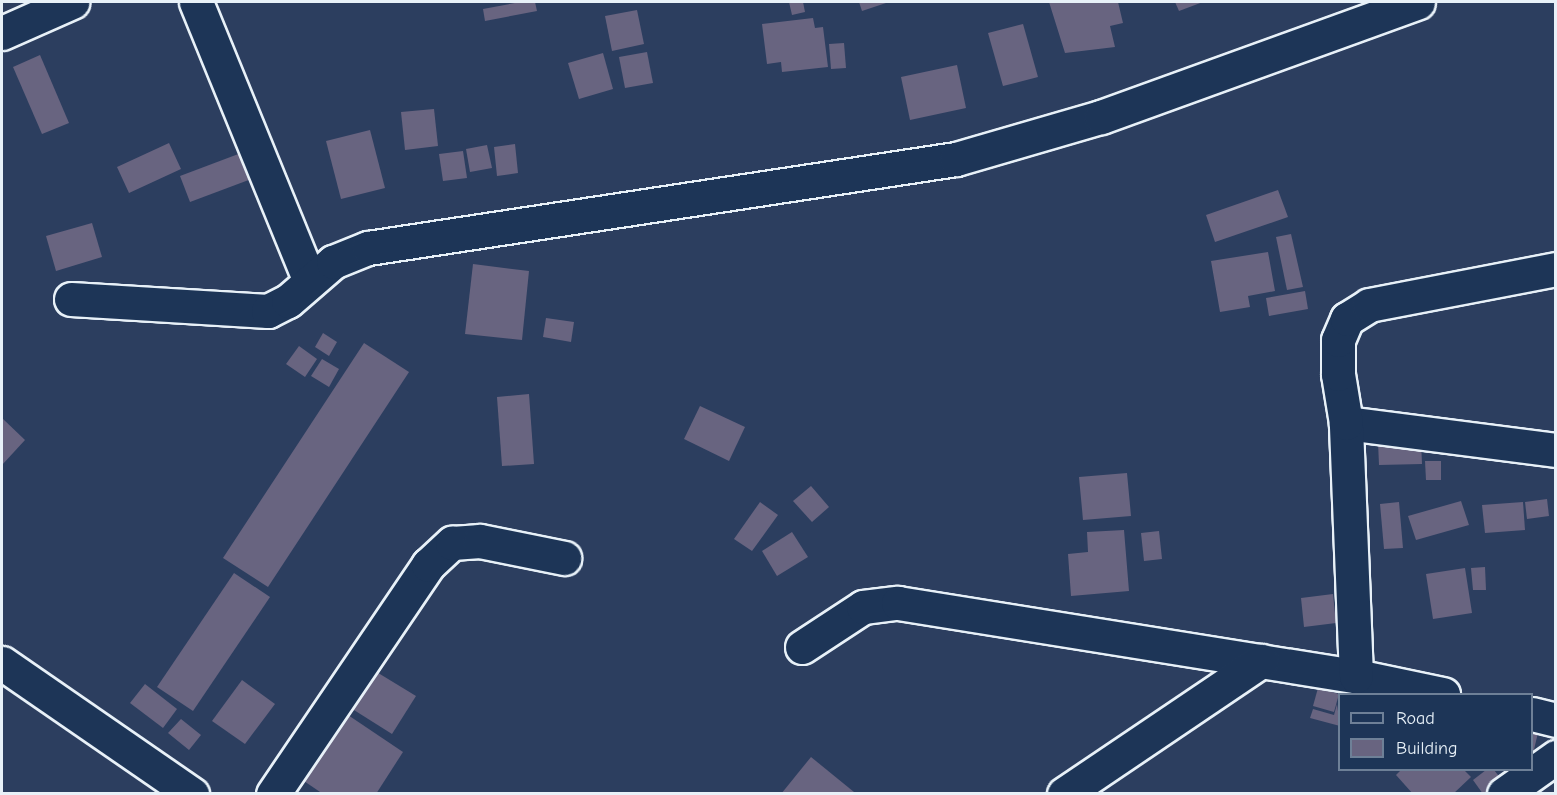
<!DOCTYPE html>
<style>
body{margin:0}
#map{position:relative;width:1557px;height:795px;overflow:hidden;background:#2c3e5f;font-family:"Comic Neue",sans-serif}
div>[style]{position:absolute}
.building>*{inset:0;background:#686480}
.roads{filter:drop-shadow(2px 0 #e8f1f8) drop-shadow(-2px 0 #e8f1f8) drop-shadow(0 2px #e8f1f8) drop-shadow(0 -2px #e8f1f8)}
.minor>*{height:33px;margin:-16.5px;padding:0 16.5px;transform-origin:16.5px;border-radius:16.5px;background:#1d3557}
span{translate:-50% -50%;white-space:nowrap;text-align:center;line-height:1.15;-webkit-text-stroke:6px #1d3557;paint-order:stroke}
.frame{position:absolute;inset:0;border:3px solid #e8f1f8;pointer-events:none}
.legend{position:absolute;left:1338px;top:693px;width:195px;height:78px;box-sizing:border-box;background:#1d3557;border:2px solid #6e8097;margin:0;padding:8px 10px;list-style:none;font-size:18px;color:#e8f1f8}
.legend li{display:flex;align-items:center;gap:12px;height:30px}
.legend b{width:30px;border:2px solid #6e8097}
</style>
<div id="map">
<div class="building">
<i style="clip-path:polygon(520px 2px,535px 2px,537px 11px,485px 21px,483px 9px)"></i>
<i style="clip-path:polygon(789px 2px,803px 2px,805px 12px,792px 15px)"></i>
<i style="clip-path:polygon(859px 2px,889px 2px,862px 11px)"></i>
<i style="clip-path:polygon(1049px 2px,1118px 2px,1123px 23px,1110px 26px,1115px 47px,1065px 53px)"></i>
<i style="clip-path:polygon(1175px 2px,1203px 2px,1179px 11px)"></i>
<i style="clip-path:polygon(637px 10px,644px 44px,612px 51px,605px 16px)"></i>
<i style="clip-path:polygon(813px 18px,815px 28px,823px 27px,828px 67px,782px 72px,781px 62px,767px 64px,762px 24px)"></i>
<i style="clip-path:polygon(1023px 24px,1038px 77px,1003px 86px,988px 33px)"></i>
<i style="clip-path:polygon(844px 43px,846px 68px,831px 69px,829px 44px)"></i>
<i style="clip-path:polygon(647px 52px,653px 83px,625px 88px,619px 57px)"></i>
<i style="clip-path:polygon(603px 53px,613px 89px,579px 99px,568px 63px)"></i>
<i style="clip-path:polygon(40px 55px,69px 123px,42px 134px,13px 67px)"></i>
<i style="clip-path:polygon(957px 65px,966px 108px,910px 120px,901px 77px)"></i>
<i style="clip-path:polygon(434px 109px,438px 146px,405px 150px,401px 112px)"></i>
<i style="clip-path:polygon(370px 130px,385px 188px,341px 199px,326px 141px)"></i>
<i style="clip-path:polygon(169px 143px,181px 169px,129px 193px,117px 167px)"></i>
<i style="clip-path:polygon(515px 144px,518px 173px,497px 176px,494px 147px)"></i>
<i style="clip-path:polygon(487px 145px,492px 168px,470px 172px,466px 149px)"></i>
<i style="clip-path:polygon(249px 150px,259px 176px,190px 202px,180px 176px)"></i>
<i style="clip-path:polygon(463px 151px,467px 178px,443px 181px,439px 154px)"></i>
<i style="clip-path:polygon(1278px 190px,1288px 217px,1215px 242px,1206px 215px)"></i>
<i style="clip-path:polygon(92px 223px,102px 257px,56px 271px,46px 236px)"></i>
<i style="clip-path:polygon(1291px 234px,1303px 287px,1287px 290px,1276px 237px)"></i>
<i style="clip-path:polygon(1268px 252px,1275px 291px,1248px 296px,1250px 307px,1220px 312px,1211px 261px)"></i>
<i style="clip-path:polygon(473px 264px,529px 271px,522px 340px,465px 334px)"></i>
<i style="clip-path:polygon(1305px 291px,1308px 309px,1269px 316px,1266px 298px)"></i>
<i style="clip-path:polygon(546px 318px,574px 322px,571px 342px,543px 337px)"></i>
<i style="clip-path:polygon(323px 333px,337px 342px,329px 356px,315px 347px)"></i>
<i style="clip-path:polygon(364px 343px,409px 372px,268px 587px,223px 558px)"></i>
<i style="clip-path:polygon(299px 346px,317px 359px,305px 377px,286px 364px)"></i>
<i style="clip-path:polygon(322px 359px,339px 369px,329px 387px,311px 376px)"></i>
<i style="clip-path:polygon(529px 394px,534px 464px,502px 466px,497px 397px)"></i>
<i style="clip-path:polygon(700px 406px,745px 427px,729px 461px,684px 439px)"></i>
<i style="clip-path:polygon(2px 418px,25px 440px,2px 465px)"></i>
<i style="clip-path:polygon(1421px 441px,1422px 464px,1379px 465px,1378px 442px)"></i>
<i style="clip-path:polygon(1425px 461px,1441px 461px,1441px 480px,1426px 480px)"></i>
<i style="clip-path:polygon(1127px 473px,1131px 516px,1083px 520px,1079px 477px)"></i>
<i style="clip-path:polygon(811px 486px,829px 507px,812px 522px,793px 501px)"></i>
<i style="clip-path:polygon(1547px 499px,1549px 516px,1527px 519px,1525px 502px)"></i>
<i style="clip-path:polygon(1461px 501px,1469px 525px,1416px 540px,1408px 516px)"></i>
<i style="clip-path:polygon(760px 502px,778px 515px,752px 551px,734px 539px)"></i>
<i style="clip-path:polygon(1399px 502px,1403px 548px,1384px 549px,1380px 504px)"></i>
<i style="clip-path:polygon(1523px 502px,1525px 530px,1485px 533px,1482px 505px)"></i>
<i style="clip-path:polygon(1124px 530px,1129px 591px,1071px 596px,1068px 554px,1088px 552px,1087px 532px)"></i>
<i style="clip-path:polygon(1159px 531px,1162px 559px,1144px 561px,1141px 533px)"></i>
<i style="clip-path:polygon(792px 532px,808px 557px,777px 576px,762px 551px)"></i>
<i style="clip-path:polygon(1485px 567px,1486px 590px,1473px 590px,1471px 568px)"></i>
<i style="clip-path:polygon(1465px 568px,1472px 613px,1433px 619px,1426px 574px)"></i>
<i style="clip-path:polygon(234px 573px,270px 597px,193px 711px,157px 687px)"></i>
<i style="clip-path:polygon(1333px 594px,1336px 623px,1304px 627px,1301px 598px)"></i>
<i style="clip-path:polygon(370px 668px,416px 696px,392px 734px,346px 705px)"></i>
<i style="clip-path:polygon(242px 680px,275px 704px,245px 744px,212px 721px)"></i>
<i style="clip-path:polygon(145px 684px,177px 709px,163px 728px,130px 703px)"></i>
<i style="clip-path:polygon(1318px 688px,1339px 694px,1334px 712px,1313px 706px)"></i>
<i style="clip-path:polygon(1337px 704px,1340px 726px,1310px 718px,1313px 709px,1334px 715px)"></i>
<i style="clip-path:polygon(345px 713px,403px 752px,376px 794px,323px 794px,301px 779px)"></i>
<i style="clip-path:polygon(1532px 718px,1541px 720px,1532px 758px)"></i>
<i style="clip-path:polygon(181px 719px,201px 735px,189px 750px,168px 733px)"></i>
<i style="clip-path:polygon(811px 757px,854px 792px,781px 794px)"></i>
<i style="clip-path:polygon(1401px 770px,1464px 770px,1471px 777px,1453px 794px,1413px 794px,1396px 775px)"></i>
<i style="clip-path:polygon(1486px 770px,1494px 770px,1502px 780px,1483px 794px,1473px 780px)"></i>
</div>
<div class="roads">
<div class="minor">
<i style="left:196px;top:2px;width:299px;rotate:67.8deg"></i>
<i style="left:2px;top:33px;width:77px;rotate:-23.9deg"></i>
<i style="left:71px;top:299px;width:197px;rotate:3.5deg"></i>
<i style="left:268px;top:311px;width:22px;rotate:-27deg"></i>
<i style="left:288px;top:301px;width:60px;rotate:-40.9deg"></i>
<i style="left:333px;top:262px;width:38px;rotate:-22deg"></i>
<i style="left:368px;top:248px;width:595px;rotate:-8.61deg"></i>
<i style="left:956px;top:159px;width:151px;rotate:-16.2deg"></i>
<i style="left:1101px;top:117px;width:337px;rotate:-19.9deg"></i>
<i style="left:1346px;top:423px;width:212px;rotate:7.3deg"></i>
<i style="left:802px;top:647px;width:73px;rotate:-33.3deg"></i>
<i style="left:863px;top:607px;width:35px;rotate:-7deg"></i>
<i style="left:898px;top:603px;width:464px;rotate:9.1deg"></i>
<i style="left:1356px;top:676px;width:89px;rotate:11.7deg"></i>
<i style="left:2px;top:663px;width:231px;rotate:34.6deg"></i>
<i style="left:1356px;top:676px;width:253px;rotate:-92.3deg"></i>
<i style="left:1346px;top:423px;width:50px;rotate:-99.3deg"></i>
<i style="left:1338px;top:374px;width:34px;rotate:-90deg"></i>
<i style="left:1338px;top:340px;width:23px;rotate:-67deg"></i>
<i style="left:1347px;top:319px;width:26px;rotate:-32deg"></i>
<i style="left:1369px;top:305px;width:190px;rotate:-10.9deg"></i>
<i style="left:1532px;top:714px;width:25px;rotate:14deg"></i>
<i style="left:273px;top:794px;width:277px;rotate:-55.9deg"></i>
<i style="left:428px;top:565px;width:33px;rotate:-43deg"></i>
<i style="left:452px;top:543px;width:28px;rotate:-4deg"></i>
<i style="left:480px;top:541px;width:86px;rotate:11.4deg"></i>
<i style="left:1064px;top:794px;width:238px;rotate:-34deg"></i>
<i style="left:1504px;top:794px;width:64px;rotate:-35.4deg"></i>
</div>
</div>
<div class="frame"></div>
<ul class="legend">
<li><b style="height:8px;background:#1d3557"></b>Road</li>
<li><b style="height:16px;background:#686480"></b>Building</li>
</ul>
</div>
